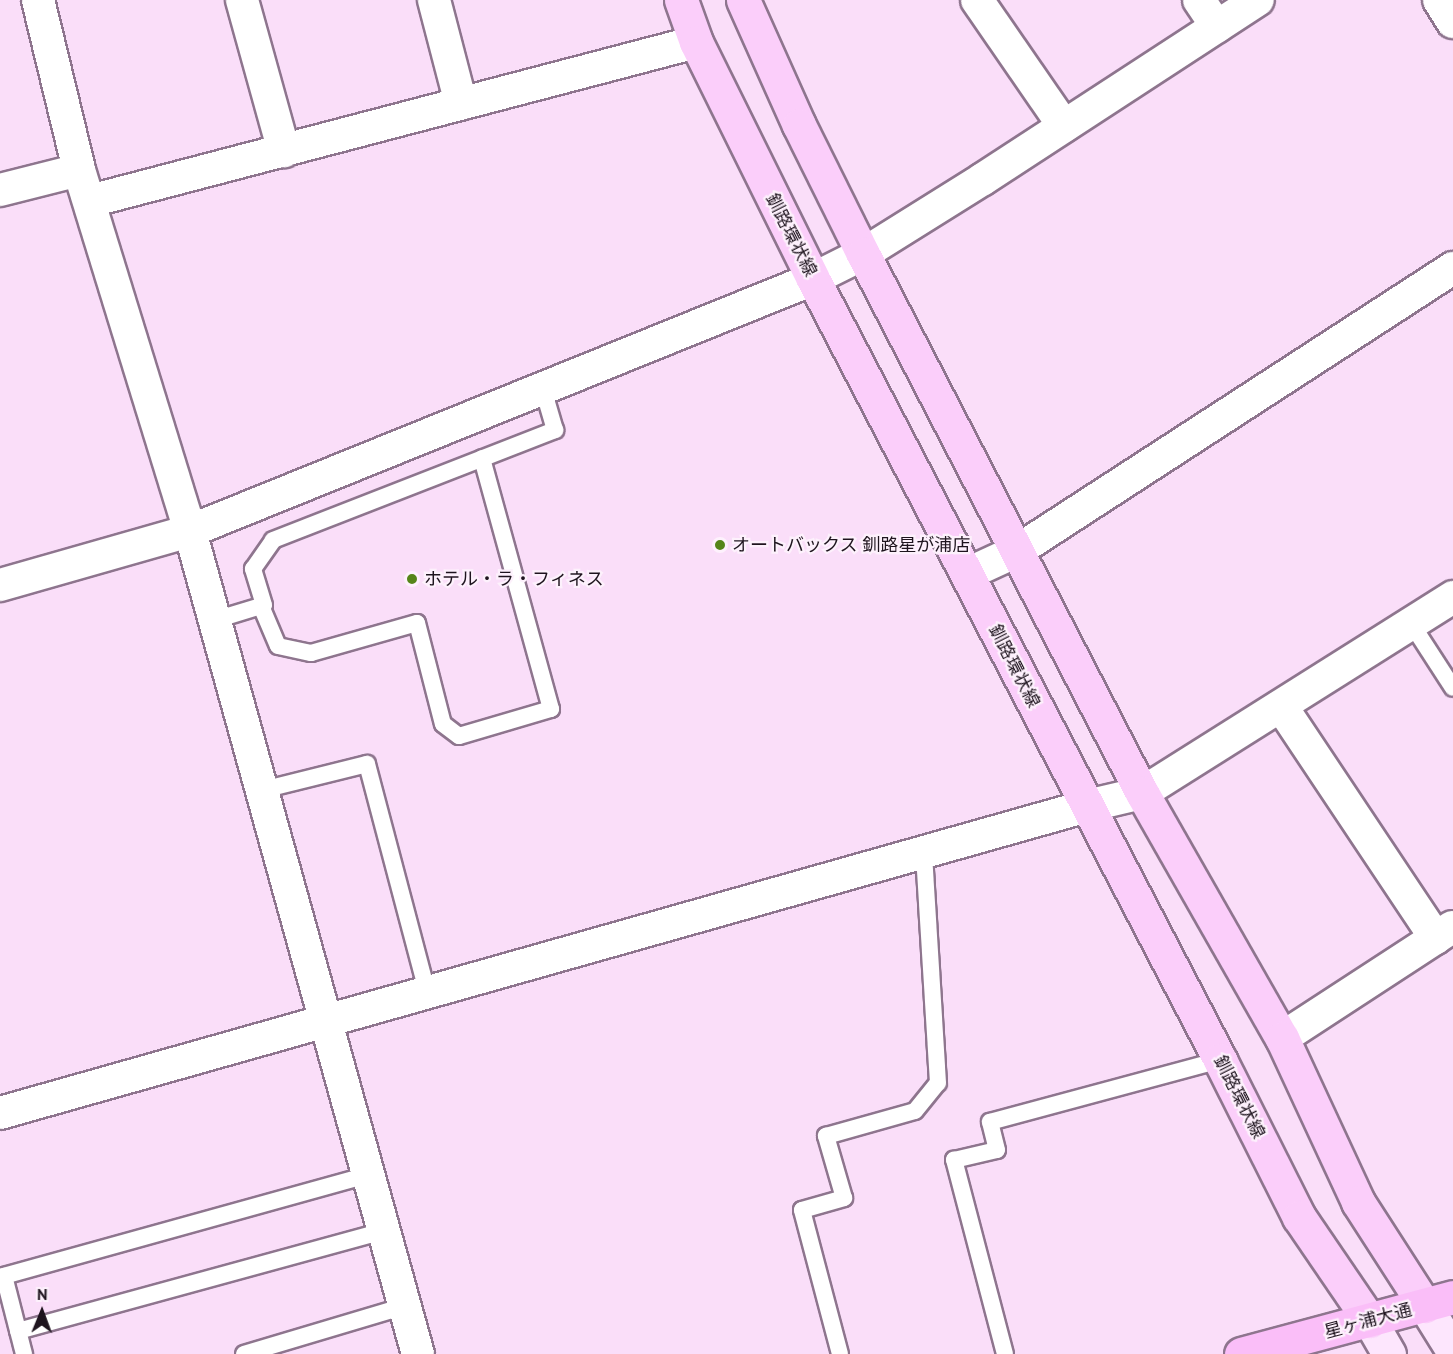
<!DOCTYPE html>
<meta charset="utf-8">
<style>
body{margin:0}
#map{position:relative;width:1453px;height:1354px;overflow:hidden;background:#fadef9;font-family:"PT Sans","Noto Sans JP",sans-serif}
div>[style]{position:absolute}
.roads{filter:drop-shadow(2px 0 #8e758e) drop-shadow(-2px 0 #8e758e) drop-shadow(0 2px #8e758e) drop-shadow(0 -2px #8e758e)}
.service>*{height:16px;margin:-8px;padding:0 8px;transform-origin:8px;border-radius:8px;background:#fff}
.minor>*{height:32px;margin:-16px;padding:0 16px;transform-origin:16px;border-radius:16px;background:#fff}
.secondary>*{height:33px;margin:-16.5px;padding:0 16.5px;transform-origin:16.5px;border-radius:16.5px;background:#fde6fd}
.primary>*{height:33px;margin:-16.5px;padding:0 16.5px;transform-origin:16.5px;border-radius:16.5px;background:#fbcefa}
.trunk>*{height:33px;margin:-16.5px;padding:0 16.5px;transform-origin:16.5px;border-radius:16.5px;background:#fabef8}
.dots>*{width:16px;height:16px;translate:-50% -50%;box-sizing:border-box;border:3px solid #fdf1fc;border-radius:50%}
span{translate:-50% -50%;white-space:nowrap;text-align:center;line-height:1.15;-webkit-text-stroke:4.5px #fdf1fc;paint-order:stroke}
.street-label{font-size:18px;color:#1e141e}
.poi-label{font-size:18px;color:#1e141e}
.left{translate:0 -50%;text-align:left}
.north{position:absolute;left:12px;top:1282px;width:60px;height:60px;-webkit-text-stroke:4px #fdf1fc;paint-order:stroke;rotate:1deg;font-size:16px;font-weight:700;line-height:24px;text-align:center;color:#1e141e}
.north::after{content:'';display:block;margin:auto;width:21px;height:27px;background:#1e141e;clip-path:polygon(50% 0,100% 100%,50% 72%,0 100%)}
</style>
<div id="map">
<div class="roads">
<div class="service">
<i style="left:261px;top:606px;width:43px;rotate:67deg"></i>
<i style="left:278px;top:646px;width:34px;rotate:12deg"></i>
<i style="left:311px;top:653px;width:110px;rotate:-15.8deg"></i>
<i style="left:417px;top:623px;width:104px;rotate:75.6deg"></i>
<i style="left:443px;top:724px;width:20px;rotate:37deg"></i>
<i style="left:459px;top:736px;width:96px;rotate:-16.4deg"></i>
<i style="left:551px;top:709px;width:260px;rotate:-105.4deg"></i>
<i style="left:215px;top:620px;width:51px;rotate:-17deg"></i>
<i style="left:264px;top:605px;width:38px;rotate:-107deg"></i>
<i style="left:253px;top:569px;width:35px;rotate:-55deg"></i>
<i style="left:273px;top:540px;width:303px;rotate:-21.3deg"></i>
<i style="left:555px;top:430px;width:43px;rotate:-106.3deg"></i>
<i style="left:1411px;top:623px;width:77px;rotate:57.1deg"></i>
<i style="left:262px;top:790px;width:108px;rotate:-13.9deg"></i>
<i style="left:367px;top:764px;width:235px;rotate:75.2deg"></i>
<i style="left:4px;top:1276px;width:81px;rotate:75.6deg"></i>
<i style="left:0;top:1277px;width:383px;rotate:-15.5deg"></i>
<i style="left:18px;top:1331px;width:379px;rotate:-15.3deg"></i>
<i style="left:244px;top:1354px;width:168px;rotate:-16.6deg"></i>
<i style="left:840px;top:1354px;width:149px;rotate:-104.8deg"></i>
<i style="left:802px;top:1210px;width:44px;rotate:-15.9deg"></i>
<i style="left:844px;top:1198px;width:65px;rotate:-106.2deg"></i>
<i style="left:826px;top:1136px;width:92px;rotate:-15.7deg"></i>
<i style="left:915px;top:1111px;width:36px;rotate:-51deg"></i>
<i style="left:938px;top:1083px;width:230px;rotate:-93.5deg"></i>
<i style="left:1005px;top:1354px;width:201px;rotate:-104.7deg"></i>
<i style="left:954px;top:1160px;width:44px;rotate:-13.1deg"></i>
<i style="left:997px;top:1150px;width:29px;rotate:-104deg"></i>
<i style="left:990px;top:1122px;width:238px;rotate:-15.1deg"></i>
</div>
<div class="minor">
<i style="left:38px;top:0;width:175px;rotate:76.4deg"></i>
<i style="left:79px;top:170px;width:378px;rotate:72.9deg"></i>
<i style="left:190px;top:531px;width:854px;rotate:74.52deg"></i>
<i style="left:242px;top:0;width:157px;rotate:74.5deg"></i>
<i style="left:434px;top:0;width:107px;rotate:75.4deg"></i>
<i style="left:977px;top:0;width:153px;rotate:55.4deg"></i>
<i style="left:1199px;top:0;width:32px;rotate:56deg"></i>
<i style="left:1439px;top:0;width:26px;rotate:58deg"></i>
<i style="left:0;top:190px;width:81px;rotate:-14.2deg"></i>
<i style="left:90px;top:201px;width:627px;rotate:-14.7deg"></i>
<i style="left:967px;top:574px;width:55px;rotate:-24.7deg"></i>
<i style="left:1017px;top:551px;width:520px;rotate:-32.99deg"></i>
<i style="left:0;top:585px;width:198px;rotate:-15.9deg"></i>
<i style="left:190px;top:531px;width:672px;rotate:-22.02deg"></i>
<i style="left:813px;top:279px;width:56px;rotate:-26.6deg"></i>
<i style="left:863px;top:254px;width:142px;rotate:-32deg"></i>
<i style="left:983px;top:179px;width:328px;rotate:-33.1deg"></i>
<i style="left:1281px;top:706px;width:279px;rotate:56.3deg"></i>
<i style="left:1282px;top:1038px;width:203px;rotate:-33.1deg"></i>
<i style="left:0;top:1113px;width:1130px;rotate:-15.77deg"></i>
<i style="left:1087px;top:806px;width:57px;rotate:-13.3deg"></i>
<i style="left:1142px;top:793px;width:368px;rotate:-32.2deg"></i>
</div>
<div class="secondary">
<i style="left:1425px;top:1306px;width:53px;rotate:58.1deg"></i>
<i style="left:1370px;top:1321px;width:38px;rotate:60deg"></i>
</div>
<div class="primary">
<i style="left:681px;top:0;width:45px;rotate:70.3deg"></i>
<i style="left:696px;top:42px;width:264px;rotate:63.7deg"></i>
<i style="left:813px;top:279px;width:881px;rotate:62.47deg"></i>
<i style="left:1220px;top:1060px;width:176px;rotate:63.3deg"></i>
<i style="left:1299px;top:1217px;width:126px;rotate:55.7deg"></i>
<i style="left:743px;top:0;width:137px;rotate:65.9deg"></i>
<i style="left:799px;top:125px;width:144px;rotate:63.6deg"></i>
<i style="left:863px;top:254px;width:607px;rotate:62.63deg"></i>
<i style="left:1142px;top:793px;width:282px;rotate:60.3deg"></i>
<i style="left:1282px;top:1038px;width:181px;rotate:65.1deg"></i>
<i style="left:1358px;top:1202px;width:124px;rotate:57.2deg"></i>
</div>
<div class="trunk">
<i style="left:1241px;top:1354px;width:220px;rotate:-15deg"></i>
</div>
</div>
<div class="dots">
<i style="left:720px;top:545px;background:#558519"></i>
<i style="left:412px;top:579px;background:#558519"></i>
</div>
<div class="street-label">
<span style="left:791px;top:235px;rotate:63deg">釧路環状線</span>
<span style="left:1014px;top:666px;rotate:63deg">釧路環状線</span>
<span style="left:1239px;top:1097px;rotate:63deg">釧路環状線</span>
<span style="left:1368px;top:1321px;rotate:-15deg">星ヶ浦大通</span>
</div>
<div class="poi-label">
<span class="left" style="left:732px;top:545px">オートバックス 釧路星が浦店</span>
<span class="left" style="left:424px;top:579px">ホテル・ラ・フィネス</span>
</div>
<div class="north">N</div>
</div>
